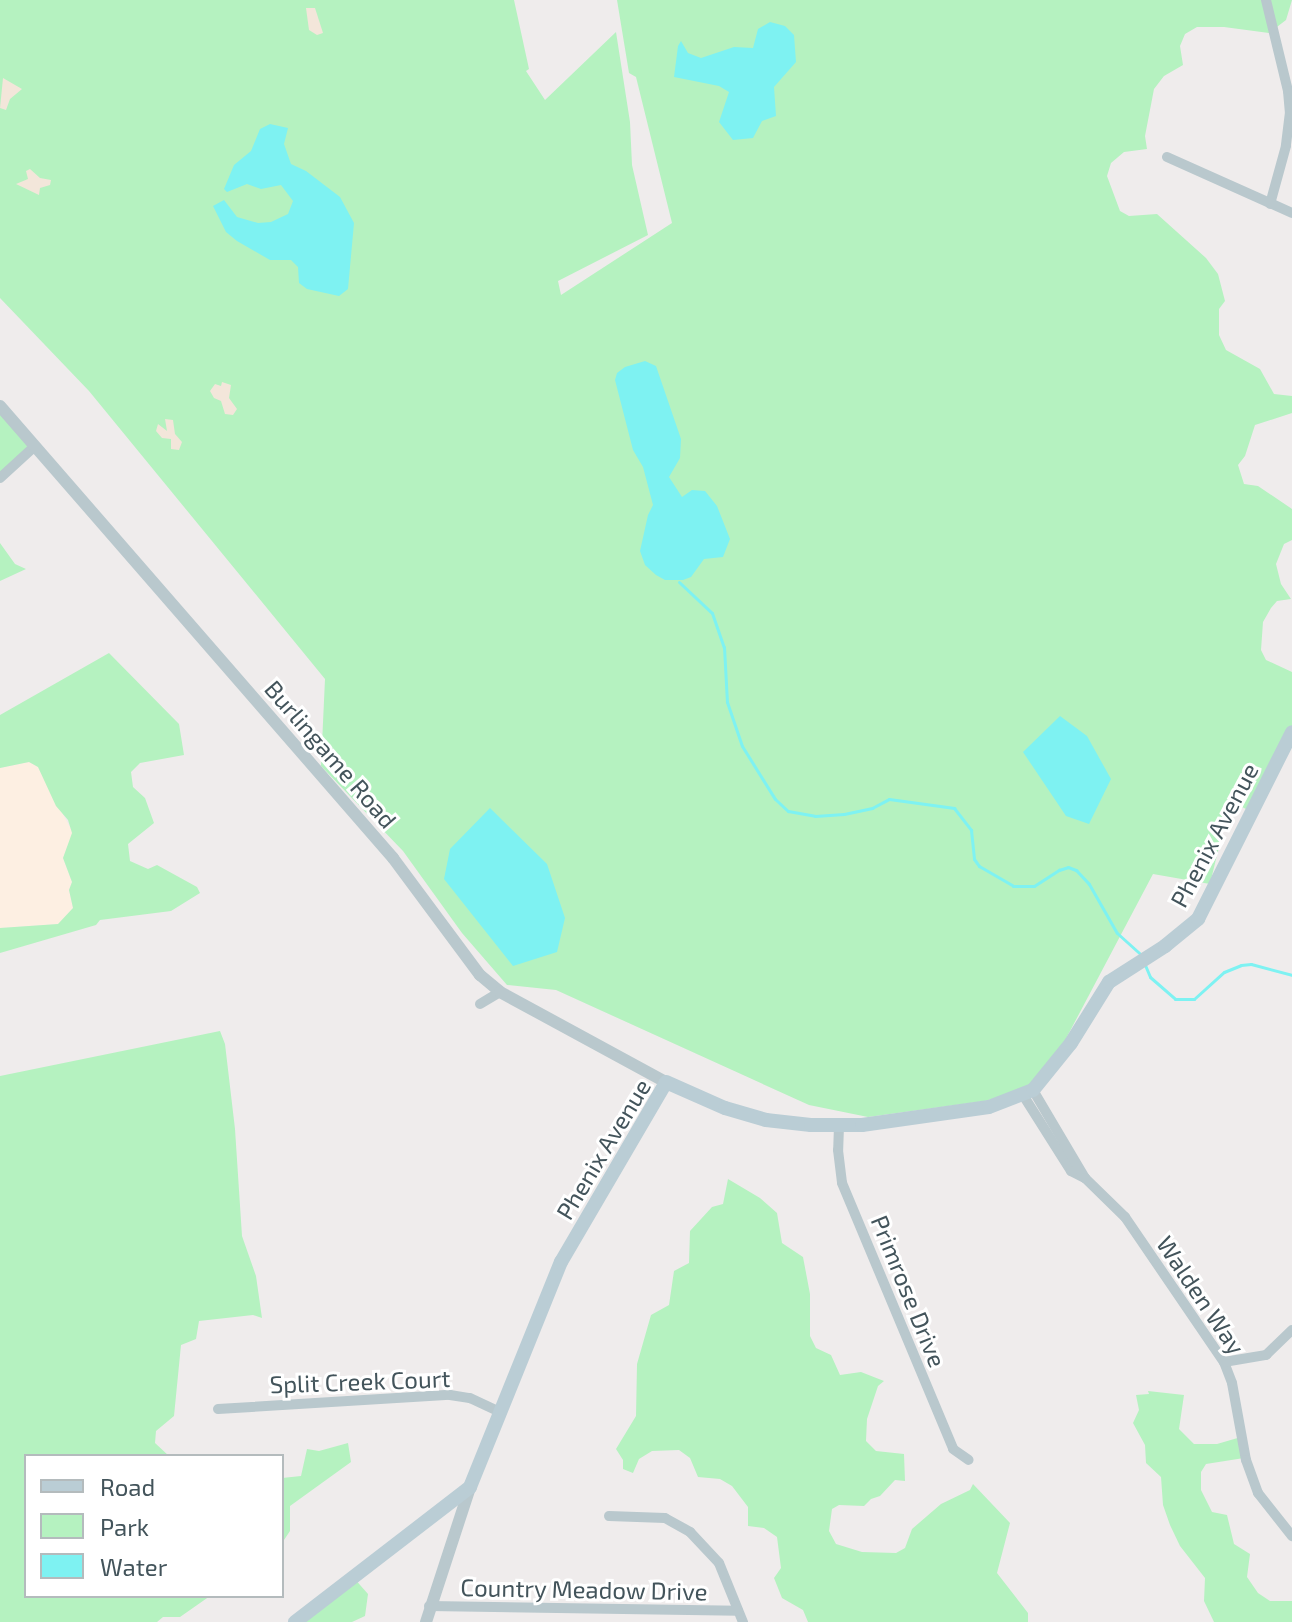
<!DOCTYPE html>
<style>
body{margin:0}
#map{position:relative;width:1292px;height:1622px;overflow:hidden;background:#efecec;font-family:"Exo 2",sans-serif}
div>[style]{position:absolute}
.commercial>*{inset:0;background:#fdefe2}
.green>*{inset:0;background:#b5f2c0}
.sand>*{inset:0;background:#f3e6da}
.water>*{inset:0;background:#7ef2f2}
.stream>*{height:3px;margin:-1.5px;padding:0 1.5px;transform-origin:1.5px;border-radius:1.5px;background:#7ef2f2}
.minor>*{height:10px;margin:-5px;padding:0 5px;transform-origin:5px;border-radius:5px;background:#b9c8cd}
.tertiary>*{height:12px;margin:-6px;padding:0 6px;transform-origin:6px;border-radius:6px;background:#b9c8cd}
.secondary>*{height:14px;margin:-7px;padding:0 7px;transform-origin:7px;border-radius:7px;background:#bacdd5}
span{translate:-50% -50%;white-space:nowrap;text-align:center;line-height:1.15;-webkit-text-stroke:6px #fff;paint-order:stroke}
.street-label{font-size:24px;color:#43545b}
.legend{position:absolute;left:24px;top:1454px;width:260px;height:144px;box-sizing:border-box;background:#fff;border:2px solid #b4bbbd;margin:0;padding:10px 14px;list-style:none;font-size:24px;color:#43545b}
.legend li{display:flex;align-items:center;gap:16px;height:40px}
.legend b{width:40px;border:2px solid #b4bbbd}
</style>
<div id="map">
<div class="commercial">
<i style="clip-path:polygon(29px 762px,38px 767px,73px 833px,63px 858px,72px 882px,69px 890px,73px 908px,59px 924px,0 928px,0 768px)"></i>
</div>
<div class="green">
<i style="clip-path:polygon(0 0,514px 0,529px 69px,526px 71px,545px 100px,616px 32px,630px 122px,632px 165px,648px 235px,558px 281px,561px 295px,672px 223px,636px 77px,629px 73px,617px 0,1292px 0,1286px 20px,1269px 33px,1224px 27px,1197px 27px,1185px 34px,1180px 46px,1183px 65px,1164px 76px,1154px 89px,1145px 136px,1147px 149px,1124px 152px,1111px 163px,1107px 176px,1120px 211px,1129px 216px,1157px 214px,1206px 258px,1218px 274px,1225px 301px,1219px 309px,1219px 335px,1226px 350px,1260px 369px,1274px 394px,1292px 396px,1292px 413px,1255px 425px,1245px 456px,1238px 465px,1244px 484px,1258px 486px,1292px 509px,1292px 540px,1284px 544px,1276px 564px,1281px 584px,1291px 599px,1277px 601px,1271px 608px,1263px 622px,1261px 650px,1266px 660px,1292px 672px,1292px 731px,1252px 812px,1230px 801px,1210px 884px,1153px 874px,1042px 1084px,985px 1101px,868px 1117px,809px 1105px,556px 990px,507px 985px,462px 933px,403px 851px,321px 766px,325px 679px,89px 391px,0 298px)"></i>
<i style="clip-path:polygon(0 405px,35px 445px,0 477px)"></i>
<i style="clip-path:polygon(0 543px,15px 564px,26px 569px,0 581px)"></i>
<i style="clip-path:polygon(109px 653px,179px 724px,184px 755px,140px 763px,131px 772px,133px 787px,145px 798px,154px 823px,128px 844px,130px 861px,148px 869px,157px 865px,197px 887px,200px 893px,171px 911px,100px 920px,96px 925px,0 953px,0 928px,58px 924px,73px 908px,69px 890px,72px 882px,63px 858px,72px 833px,68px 820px,56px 806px,38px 767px,29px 762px,0 768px,0 715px)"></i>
<i style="clip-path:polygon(220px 1031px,225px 1044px,235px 1129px,242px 1236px,256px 1276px,262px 1318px,253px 1315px,199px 1321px,196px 1339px,181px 1345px,174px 1416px,156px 1431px,155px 1443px,169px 1456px,26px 1456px,26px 1596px,210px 1596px,180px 1617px,163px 1617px,157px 1622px,0 1622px,0 1076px)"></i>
<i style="clip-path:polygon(728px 1179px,760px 1198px,777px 1213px,782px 1243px,803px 1257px,810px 1294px,810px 1336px,816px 1348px,831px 1355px,840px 1375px,861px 1372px,884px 1381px,878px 1386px,867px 1419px,866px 1441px,876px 1451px,904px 1454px,905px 1481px,895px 1480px,880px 1496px,871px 1499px,864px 1506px,839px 1505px,832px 1509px,829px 1531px,836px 1544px,862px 1552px,896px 1553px,905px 1548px,912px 1529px,941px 1504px,970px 1490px,973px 1484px,1010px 1523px,997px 1573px,1028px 1613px,1028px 1622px,808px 1622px,803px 1610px,782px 1598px,774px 1578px,781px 1568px,777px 1537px,764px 1528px,748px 1526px,748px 1507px,732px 1486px,720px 1479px,698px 1477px,690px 1458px,679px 1450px,652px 1451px,639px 1459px,633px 1473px,623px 1469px,623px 1460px,616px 1449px,636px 1416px,637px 1364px,651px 1315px,669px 1305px,674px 1271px,689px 1263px,690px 1231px,712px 1207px,723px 1204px)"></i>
<i style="clip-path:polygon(1148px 1391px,1184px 1395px,1179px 1429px,1194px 1444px,1217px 1444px,1241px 1437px,1244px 1458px,1206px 1464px,1201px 1472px,1201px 1490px,1212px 1512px,1227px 1515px,1234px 1544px,1250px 1554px,1247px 1577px,1258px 1593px,1270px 1601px,1292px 1601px,1292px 1622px,1214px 1622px,1204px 1601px,1205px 1578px,1180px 1546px,1170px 1525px,1163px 1505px,1161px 1477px,1146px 1463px,1145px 1445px,1133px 1423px,1139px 1410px,1136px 1395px,1149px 1394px)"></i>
<i style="clip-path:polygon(348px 1443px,351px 1462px,290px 1506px,290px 1531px,282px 1543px,282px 1478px,301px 1476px,307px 1449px,319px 1451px)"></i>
<i style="clip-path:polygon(353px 1577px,368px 1594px,365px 1616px,352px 1622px,294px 1622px)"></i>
</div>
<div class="sand">
<i style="clip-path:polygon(306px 8px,315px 8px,323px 33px,317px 35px,309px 30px)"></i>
<i style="clip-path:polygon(3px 78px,22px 89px,10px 99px,6px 110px,0 108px)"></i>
<i style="clip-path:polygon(30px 169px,40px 178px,51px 180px,50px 185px,40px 188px,39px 195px,16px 184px,28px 179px,26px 171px)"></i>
<i style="clip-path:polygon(222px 382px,231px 385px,229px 398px,237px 409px,233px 415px,225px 414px,221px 401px,214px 398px,210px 391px,215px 384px,221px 386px)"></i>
<i style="clip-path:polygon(165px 419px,173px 420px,175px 434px,182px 442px,179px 450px,171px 449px,171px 439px,162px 438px,156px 431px,158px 424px,167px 431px)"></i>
</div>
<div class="water">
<i style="clip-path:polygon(770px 22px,785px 26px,794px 35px,796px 62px,774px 87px,776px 116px,762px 121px,753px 138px,733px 140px,719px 122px,729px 92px,719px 86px,674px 77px,678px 46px,681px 41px,688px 53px,701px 58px,734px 47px,753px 48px,758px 29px)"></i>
<i style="clip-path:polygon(270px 124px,288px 128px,284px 144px,291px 164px,306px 171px,340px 197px,354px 223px,348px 289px,339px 296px,307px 289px,299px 283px,298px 267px,291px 260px,270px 260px,237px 241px,226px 232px,213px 206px,224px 200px,237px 217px,258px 223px,271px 222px,288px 214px,293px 201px,281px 185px,261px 189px,247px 184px,227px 192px,224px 189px,234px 165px,251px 151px,260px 129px)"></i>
<i style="clip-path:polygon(645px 361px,656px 366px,681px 439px,680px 458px,669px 477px,682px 497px,692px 490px,705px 491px,717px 506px,730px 539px,723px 557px,704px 559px,691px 577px,683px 580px,665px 580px,656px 575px,645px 565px,640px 551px,648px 515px,653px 505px,643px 467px,633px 450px,615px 380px,617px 373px,625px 367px)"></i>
<i style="clip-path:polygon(1060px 716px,1087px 736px,1111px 779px,1089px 824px,1066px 816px,1023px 752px)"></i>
<i style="clip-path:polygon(490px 808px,547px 864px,565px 918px,557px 952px,513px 966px,444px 879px,450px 849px)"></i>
</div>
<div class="stream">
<i style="left:679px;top:582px;width:45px;rotate:43.2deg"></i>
<i style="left:712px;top:613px;width:36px;rotate:71deg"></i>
<i style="left:724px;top:647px;width:55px;rotate:86.9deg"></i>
<i style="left:727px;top:702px;width:46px;rotate:71.2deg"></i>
<i style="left:742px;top:746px;width:62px;rotate:58.1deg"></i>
<i style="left:775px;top:799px;width:18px;rotate:43deg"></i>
<i style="left:788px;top:811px;width:27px;rotate:10deg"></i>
<i style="left:815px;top:816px;width:29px;rotate:-4deg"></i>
<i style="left:844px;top:814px;width:29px;rotate:-12deg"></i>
<i style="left:872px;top:808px;width:19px;rotate:-28deg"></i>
<i style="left:889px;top:799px;width:66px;rotate:7.9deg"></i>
<i style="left:954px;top:808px;width:28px;rotate:52deg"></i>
<i style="left:971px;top:830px;width:29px;rotate:84deg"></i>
<i style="left:974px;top:859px;width:9px;rotate:54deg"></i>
<i style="left:979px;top:866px;width:39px;rotate:30deg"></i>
<i style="left:1013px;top:886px;width:21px"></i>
<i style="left:1034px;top:886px;width:30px;rotate:-33deg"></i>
<i style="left:1059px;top:870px;width:9px;rotate:-18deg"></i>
<i style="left:1068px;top:867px;width:9px;rotate:21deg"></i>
<i style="left:1076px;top:870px;width:19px;rotate:47deg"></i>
<i style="left:1089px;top:884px;width:56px;rotate:60.3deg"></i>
<i style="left:1117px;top:933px;width:31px;rotate:42deg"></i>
<i style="left:1145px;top:965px;width:13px;rotate:67deg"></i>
<i style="left:1150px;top:977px;width:33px;rotate:41deg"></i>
<i style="left:1175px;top:999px;width:19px"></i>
<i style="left:1194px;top:999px;width:40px;rotate:-42deg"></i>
<i style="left:1224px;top:972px;width:18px;rotate:-22deg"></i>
<i style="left:1241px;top:965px;width:10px;rotate:-6deg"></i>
<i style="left:1251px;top:964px;width:42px;rotate:15deg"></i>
</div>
<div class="minor">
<i style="left:1266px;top:0;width:94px;rotate:76.4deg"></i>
<i style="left:1288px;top:91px;width:21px;rotate:85deg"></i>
<i style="left:1290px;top:112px;width:34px;rotate:97deg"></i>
<i style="left:1286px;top:146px;width:60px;rotate:105.4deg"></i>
<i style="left:1167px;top:157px;width:137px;rotate:24.1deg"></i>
<i style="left:0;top:478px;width:47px;rotate:-42.4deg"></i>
<i style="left:480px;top:1004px;width:23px;rotate:-31deg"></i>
<i style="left:1023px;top:1095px;width:90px;rotate:57.7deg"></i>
<i style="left:1071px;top:1171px;width:16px;rotate:27deg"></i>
<i style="left:1085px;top:1178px;width:102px;rotate:-120.6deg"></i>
<i style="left:839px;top:1126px;width:24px;rotate:92deg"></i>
<i style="left:838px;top:1150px;width:33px;rotate:83deg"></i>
<i style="left:842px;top:1183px;width:288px;rotate:67.3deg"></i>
<i style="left:953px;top:1449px;width:19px;rotate:35deg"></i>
<i style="left:1085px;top:1178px;width:56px;rotate:44.3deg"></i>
<i style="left:1125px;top:1217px;width:176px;rotate:55.7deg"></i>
<i style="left:1224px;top:1362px;width:22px;rotate:69deg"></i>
<i style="left:1232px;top:1383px;width:78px;rotate:79.7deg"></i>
<i style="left:1246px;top:1460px;width:35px;rotate:70deg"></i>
<i style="left:1258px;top:1493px;width:55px;rotate:51.7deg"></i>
<i style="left:1224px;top:1362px;width:43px;rotate:-9.5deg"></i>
<i style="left:1266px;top:1355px;width:36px;rotate:-44deg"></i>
<i style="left:218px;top:1409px;width:232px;rotate:-3.5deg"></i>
<i style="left:450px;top:1395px;width:20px;rotate:9deg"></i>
<i style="left:470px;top:1398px;width:33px;rotate:25deg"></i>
<i style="left:609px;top:1516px;width:56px;rotate:2deg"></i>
<i style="left:665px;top:1518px;width:29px;rotate:29deg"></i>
<i style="left:690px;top:1532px;width:42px;rotate:46.9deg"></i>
<i style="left:719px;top:1563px;width:64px;rotate:67.9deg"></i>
<i style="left:429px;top:1606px;width:309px;rotate:0.9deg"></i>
</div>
<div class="tertiary">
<i style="left:0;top:406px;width:599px;rotate:48.99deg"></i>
<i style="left:393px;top:858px;width:146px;rotate:53.4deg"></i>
<i style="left:480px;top:975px;width:26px;rotate:40deg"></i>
<i style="left:500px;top:992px;width:189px;rotate:28.5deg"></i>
<i style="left:426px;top:1622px;width:142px;rotate:-71.9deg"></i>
</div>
<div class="secondary">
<i style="left:295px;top:1622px;width:221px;rotate:-37.6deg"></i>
<i style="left:470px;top:1487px;width:243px;rotate:-68deg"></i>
<i style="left:561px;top:1262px;width:208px;rotate:-59.7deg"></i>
<i style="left:666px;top:1082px;width:64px;rotate:23.8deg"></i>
<i style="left:725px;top:1108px;width:43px;rotate:16.3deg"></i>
<i style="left:766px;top:1120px;width:45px;rotate:6.3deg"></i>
<i style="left:811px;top:1125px;width:51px"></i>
<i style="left:862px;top:1125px;width:128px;rotate:-8.1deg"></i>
<i style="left:989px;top:1107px;width:47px;rotate:-21.1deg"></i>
<i style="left:1033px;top:1090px;width:60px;rotate:-51deg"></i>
<i style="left:1071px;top:1043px;width:72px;rotate:-58.1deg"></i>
<i style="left:1109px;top:982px;width:67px;rotate:-32.7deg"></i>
<i style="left:1165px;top:946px;width:43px;rotate:-39.3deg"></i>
<i style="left:1198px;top:919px;width:209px;rotate:-63.3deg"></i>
</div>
<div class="street-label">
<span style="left:331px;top:754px;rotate:49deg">Burlingame Road</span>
<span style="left:1214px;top:835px;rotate:-62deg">Phenix Avenue</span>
<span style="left:603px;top:1149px;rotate:-59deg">Phenix Avenue</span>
<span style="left:909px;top:1291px;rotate:68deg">Primrose Drive</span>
<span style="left:1201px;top:1295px;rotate:56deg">Walden Way</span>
<span style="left:360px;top:1381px;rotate:-2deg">Split Creek Court</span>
<span style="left:584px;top:1589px;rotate:1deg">Country Meadow Drive</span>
</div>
<ul class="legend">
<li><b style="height:10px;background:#bacdd5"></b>Road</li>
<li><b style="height:22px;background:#b5f2c0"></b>Park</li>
<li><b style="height:22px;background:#7ef2f2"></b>Water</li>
</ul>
</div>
